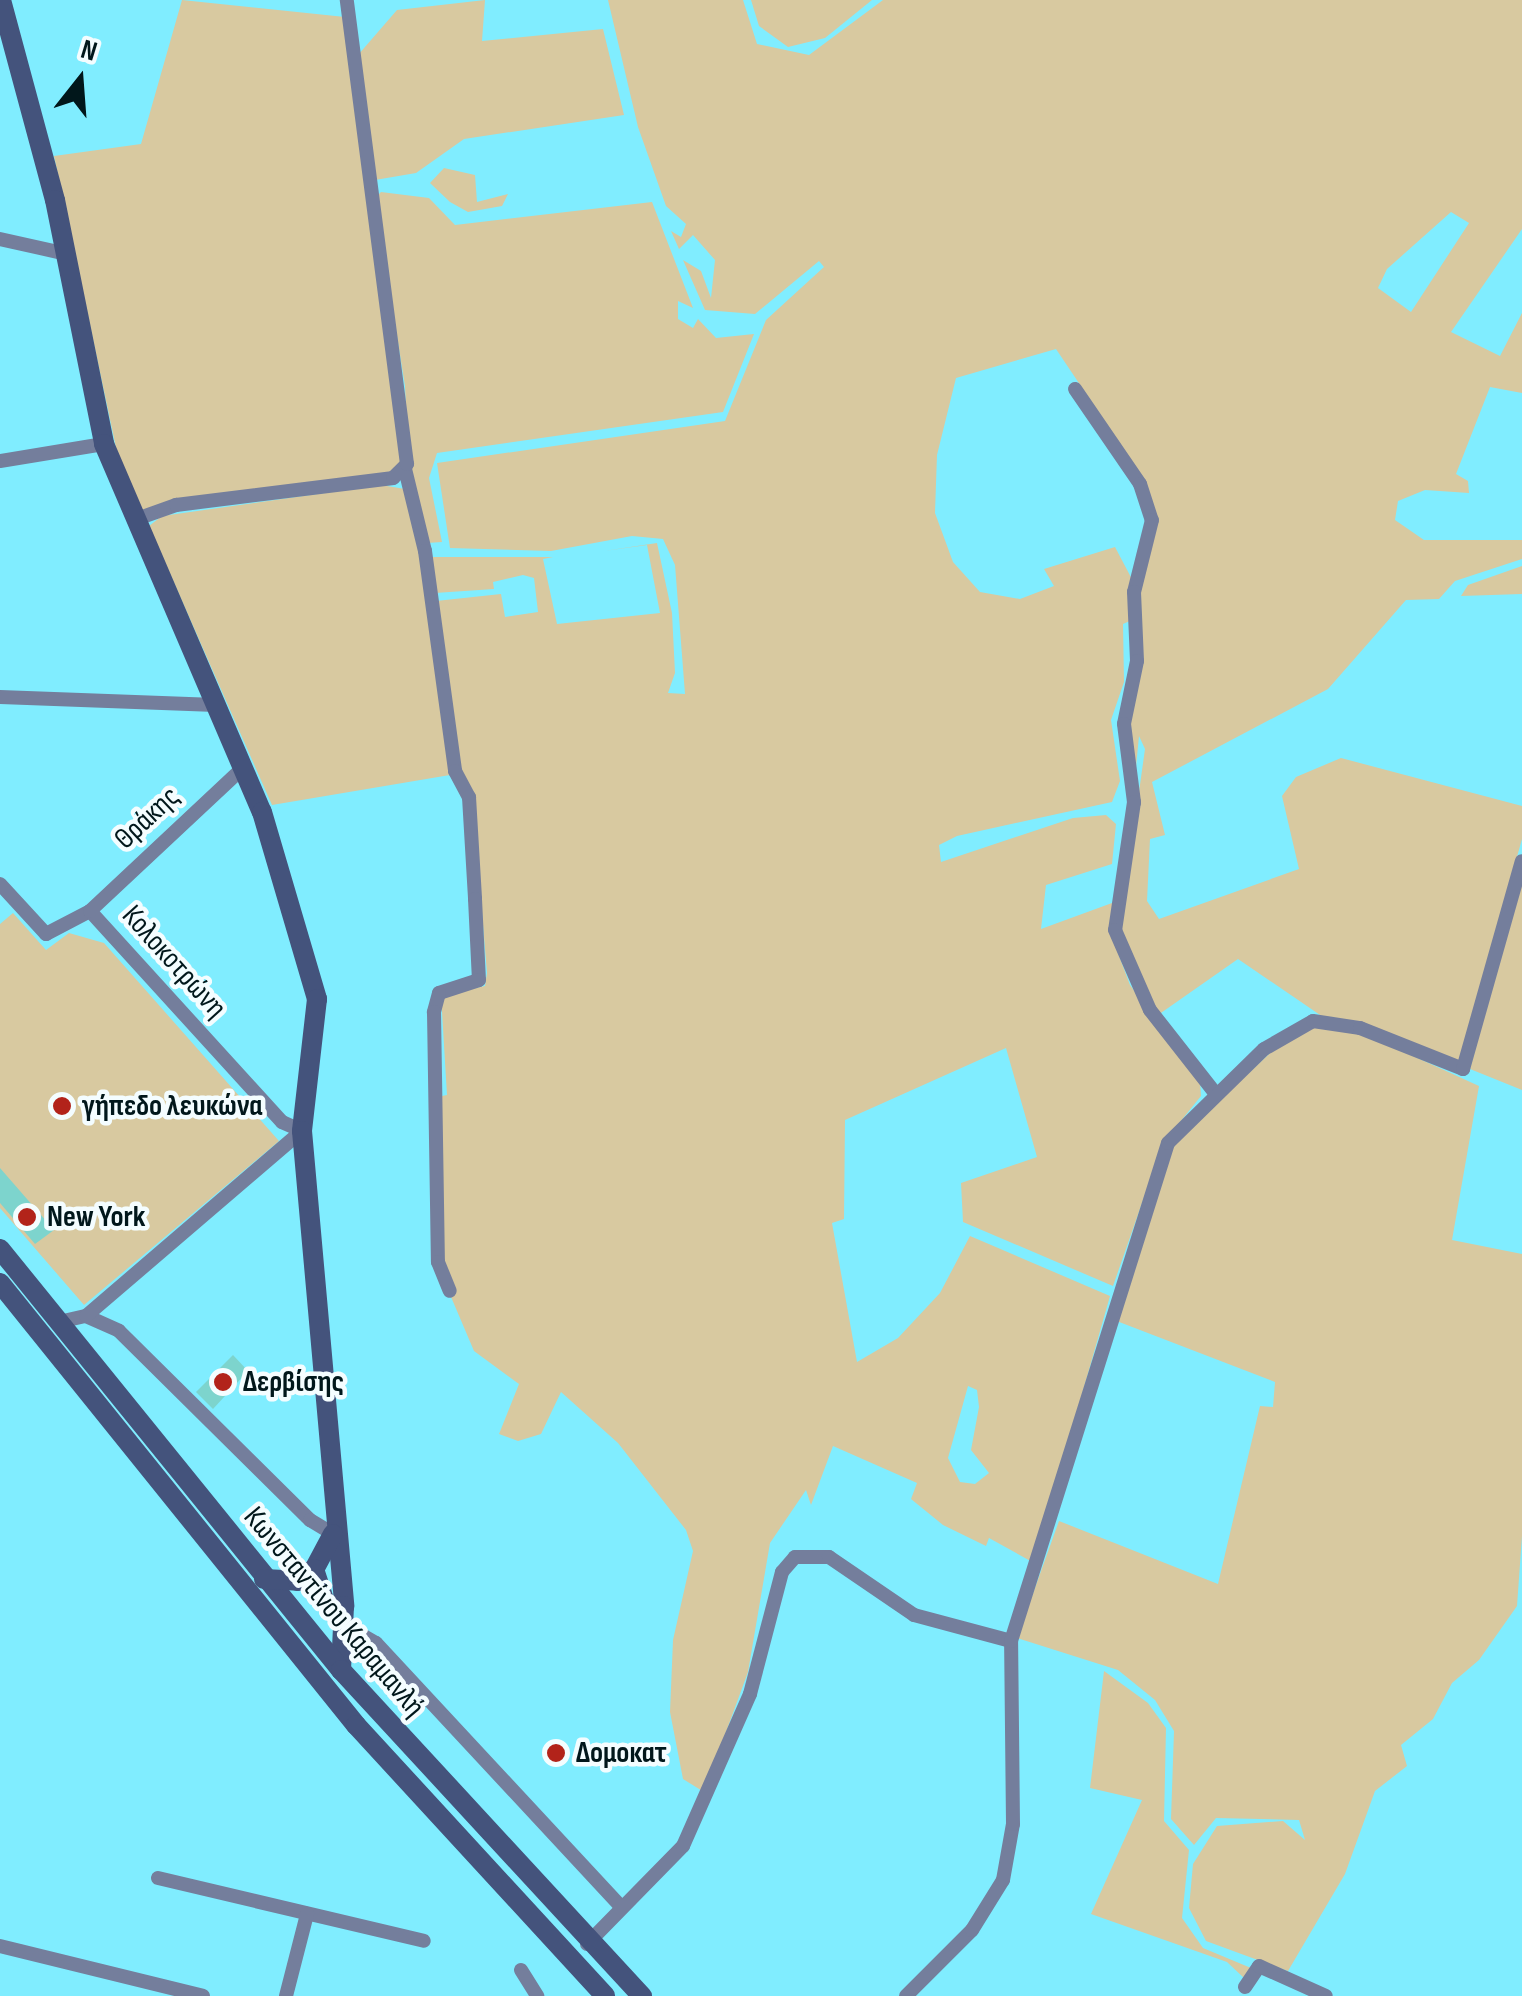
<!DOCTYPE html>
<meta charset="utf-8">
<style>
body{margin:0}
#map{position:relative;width:1522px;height:1996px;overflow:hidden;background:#80edff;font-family:"Sofia Sans Condensed",sans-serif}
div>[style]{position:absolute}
.green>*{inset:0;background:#d8c9a0}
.building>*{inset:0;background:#7dd4cd}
.street>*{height:14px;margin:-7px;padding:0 7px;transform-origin:7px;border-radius:7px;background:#747e9c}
.secondary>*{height:20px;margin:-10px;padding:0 10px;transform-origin:10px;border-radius:10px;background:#44537c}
.dots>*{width:28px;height:28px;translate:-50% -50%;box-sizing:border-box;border:5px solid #f4fdff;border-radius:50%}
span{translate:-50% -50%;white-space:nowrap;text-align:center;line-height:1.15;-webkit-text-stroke:9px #f4fdff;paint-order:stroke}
.street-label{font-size:30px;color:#01171b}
.poi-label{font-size:30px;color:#01171b;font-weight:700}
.left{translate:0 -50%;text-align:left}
.north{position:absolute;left:30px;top:30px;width:100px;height:100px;-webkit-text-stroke:8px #f4fdff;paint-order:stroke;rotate:17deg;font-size:28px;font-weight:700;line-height:40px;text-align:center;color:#01171b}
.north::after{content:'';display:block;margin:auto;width:35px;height:45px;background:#01171b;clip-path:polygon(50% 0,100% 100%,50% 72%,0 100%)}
</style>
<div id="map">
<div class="green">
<i style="clip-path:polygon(182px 0,345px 17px,405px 455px,394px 473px,143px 512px,118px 457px,54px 156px,141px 144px)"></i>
<i style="clip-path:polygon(485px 0,482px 41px,603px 29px,624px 115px,464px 139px,416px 173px,375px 180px,358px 55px,397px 10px)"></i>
<i style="clip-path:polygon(evenodd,608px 0,743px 0,757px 44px,809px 55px,883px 0,1522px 0,1522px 229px,1451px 332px,1500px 356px,1522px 313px,1522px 393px,1490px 387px,1456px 474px,1468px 481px,1469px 493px,1425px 490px,1398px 501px,1395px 520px,1424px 540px,1522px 540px,1522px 559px,1455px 581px,1439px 599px,1406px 600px,1328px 689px,1152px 782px,1165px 835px,1150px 839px,1147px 901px,1159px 919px,1299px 869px,1282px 796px,1296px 777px,1341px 758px,1522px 806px,1522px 839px,1459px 1063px,1323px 1017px,1238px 959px,1158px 1015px,1119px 934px,1145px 749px,1139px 736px,1135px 777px,1127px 739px,1138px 602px,1157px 517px,1144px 480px,1056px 349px,956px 378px,937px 455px,935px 513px,953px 562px,980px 592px,1020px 599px,1054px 586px,1044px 569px,1115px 547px,1134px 583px,1132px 620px,1123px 624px,1124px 682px,1111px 720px,1120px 781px,1112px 802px,957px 836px,939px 845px,941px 862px,1073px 818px,1106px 815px,1116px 824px,1112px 864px,1046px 885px,1041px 929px,1112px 903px,1112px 937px,1130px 985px,1200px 1081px,1201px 1096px,1163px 1143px,1113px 1286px,963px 1222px,961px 1183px,1037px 1157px,1006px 1048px,845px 1120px,844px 1219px,832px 1223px,857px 1362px,898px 1338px,940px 1293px,970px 1236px,1110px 1296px,1034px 1563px,989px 1538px,986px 1546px,943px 1525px,911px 1499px,917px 1483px,833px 1446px,811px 1505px,806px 1490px,770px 1543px,748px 1672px,704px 1792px,683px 1779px,670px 1712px,673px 1640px,693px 1551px,686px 1530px,618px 1443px,561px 1392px,541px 1434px,518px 1441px,499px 1434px,519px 1384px,474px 1351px,440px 1271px,437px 1097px,447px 1095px,441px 995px,485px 986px,487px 973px,472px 792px,461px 769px,436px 601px,501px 594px,505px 617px,538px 612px,534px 578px,523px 575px,493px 582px,494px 589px,435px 593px,430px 557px,553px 557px,543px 559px,557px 624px,660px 613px,647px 545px,604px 551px,657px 543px,672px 613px,675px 673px,668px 693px,685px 694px,675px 565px,663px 539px,632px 536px,551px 551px,450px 548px,437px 463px,725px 421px,766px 320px,824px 267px,819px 261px,755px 314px,705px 310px,683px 260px,701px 271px,711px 298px,715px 260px,693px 235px,679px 249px,671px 231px,681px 237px,686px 224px,666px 206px,638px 127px,608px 0,1451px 212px,1469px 223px,1411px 312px,1378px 288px,1387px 269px,1451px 212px,608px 0,968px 1386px,977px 1390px,979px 1407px,971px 1450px,989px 1473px,975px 1484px,960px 1482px,948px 1458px,968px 1386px)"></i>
<i style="clip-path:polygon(751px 0,872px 0,825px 38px,788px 47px,759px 26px)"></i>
<i style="clip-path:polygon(444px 168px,475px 175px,477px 202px,508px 194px,502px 206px,468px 212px,450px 202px,430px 183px)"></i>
<i style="clip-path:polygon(381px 192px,429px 198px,455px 225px,652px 202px,693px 308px,678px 301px,678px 319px,693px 328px,698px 319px,716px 338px,754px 334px,723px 412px,437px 453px,429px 478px,442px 542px,427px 543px,409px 473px,405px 386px,375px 198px)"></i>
<i style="clip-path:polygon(381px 485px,405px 489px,415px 520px,450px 775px,272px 805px,149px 526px,162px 516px)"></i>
<i style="clip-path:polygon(1522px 566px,1522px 594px,1461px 596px,1468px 585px)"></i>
<i style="clip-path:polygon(1522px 869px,1522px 1090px,1470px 1069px)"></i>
<i style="clip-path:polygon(13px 913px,46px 950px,69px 933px,104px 943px,279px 1141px,84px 1305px,0 1208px,0 924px)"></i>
<i style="clip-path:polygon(1316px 1025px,1356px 1030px,1479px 1086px,1452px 1240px,1522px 1254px,1522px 1536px,1517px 1606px,1479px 1660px,1452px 1683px,1433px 1719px,1401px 1745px,1407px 1766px,1375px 1791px,1345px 1874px,1288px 1971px,1206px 1941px,1189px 1908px,1193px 1864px,1217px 1826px,1283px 1821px,1305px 1840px,1299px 1820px,1216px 1818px,1194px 1845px,1171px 1819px,1174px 1731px,1155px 1700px,1118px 1670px,1017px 1638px,1059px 1521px,1218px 1584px,1260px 1406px,1273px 1407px,1275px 1382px,1114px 1320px,1175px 1142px,1282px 1042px)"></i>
<i style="clip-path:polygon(1104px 1671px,1148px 1703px,1166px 1728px,1164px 1821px,1189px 1850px,1182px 1918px,1203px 1948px,1251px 1968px,1244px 1978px,1227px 1962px,1091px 1914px,1142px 1800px,1090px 1788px)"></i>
</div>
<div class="building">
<i style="clip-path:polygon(0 1168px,54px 1230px,35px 1244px,0 1203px)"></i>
<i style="clip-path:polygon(233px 1355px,248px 1371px,213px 1409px,196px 1392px)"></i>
</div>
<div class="street">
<i style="left:0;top:239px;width:69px;rotate:12.6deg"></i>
<i style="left:1075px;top:389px;width:115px;rotate:55.6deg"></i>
<i style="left:1140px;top:484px;width:38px;rotate:72deg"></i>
<i style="left:1152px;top:520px;width:74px;rotate:104deg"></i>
<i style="left:1134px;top:592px;width:69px;rotate:87.5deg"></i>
<i style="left:1137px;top:661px;width:64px;rotate:101.7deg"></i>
<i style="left:1124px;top:724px;width:79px;rotate:82.7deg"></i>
<i style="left:1134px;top:802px;width:129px;rotate:98.4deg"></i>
<i style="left:1115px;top:930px;width:87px;rotate:66.4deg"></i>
<i style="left:1150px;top:1010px;width:105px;rotate:51.9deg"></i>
<i style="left:0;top:461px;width:105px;rotate:-9.3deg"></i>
<i style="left:405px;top:469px;width:84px;rotate:76.3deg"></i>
<i style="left:425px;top:551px;width:222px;rotate:82.2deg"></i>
<i style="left:455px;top:771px;width:30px;rotate:62deg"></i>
<i style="left:469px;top:797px;width:102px;rotate:86.6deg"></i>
<i style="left:475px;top:899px;width:81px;rotate:87.2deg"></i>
<i style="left:479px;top:980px;width:42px;rotate:162deg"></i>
<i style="left:439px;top:993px;width:20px;rotate:105deg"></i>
<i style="left:434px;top:1012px;width:250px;rotate:89.1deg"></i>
<i style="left:438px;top:1262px;width:31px;rotate:68deg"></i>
<i style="left:134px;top:520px;width:45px;rotate:-19.7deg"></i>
<i style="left:176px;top:505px;width:219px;rotate:-7.1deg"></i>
<i style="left:393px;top:478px;width:20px;rotate:-45deg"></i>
<i style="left:407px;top:464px;width:468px;rotate:-97.4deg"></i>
<i style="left:0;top:697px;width:216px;rotate:2.1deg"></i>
<i style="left:0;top:884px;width:68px;rotate:47.4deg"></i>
<i style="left:46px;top:934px;width:50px;rotate:-27.6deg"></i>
<i style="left:90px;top:911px;width:285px;rotate:47.7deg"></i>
<i style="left:282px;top:1122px;width:22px;rotate:24deg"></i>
<i style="left:90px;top:911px;width:209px;rotate:-43.1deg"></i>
<i style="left:86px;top:1316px;width:36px;rotate:24deg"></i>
<i style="left:119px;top:1331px;width:269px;rotate:44.7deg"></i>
<i style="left:310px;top:1520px;width:27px;rotate:31deg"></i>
<i style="left:59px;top:1322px;width:28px;rotate:-13deg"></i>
<i style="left:86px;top:1316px;width:284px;rotate:-40.6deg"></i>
<i style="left:343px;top:1624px;width:38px;rotate:30deg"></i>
<i style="left:376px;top:1643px;width:360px;rotate:47.1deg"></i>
<i style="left:158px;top:1878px;width:273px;rotate:13.3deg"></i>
<i style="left:587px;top:1944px;width:137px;rotate:-45.6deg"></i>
<i style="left:683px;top:1846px;width:166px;rotate:-66.2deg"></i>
<i style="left:750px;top:1694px;width:126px;rotate:-75.3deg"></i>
<i style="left:782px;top:1572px;width:20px;rotate:-49deg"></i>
<i style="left:795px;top:1557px;width:34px"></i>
<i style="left:829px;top:1557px;width:103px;rotate:34.3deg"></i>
<i style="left:914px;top:1615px;width:100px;rotate:15deg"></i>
<i style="left:0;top:1946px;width:209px;rotate:13.8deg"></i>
<i style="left:521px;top:1970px;width:31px;rotate:58deg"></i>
<i style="left:1245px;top:1987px;width:25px;rotate:-56deg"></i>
<i style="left:1259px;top:1966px;width:73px;rotate:24.1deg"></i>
<i style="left:286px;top:1996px;width:85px;rotate:-75.6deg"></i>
<i style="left:906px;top:1996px;width:93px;rotate:-45deg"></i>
<i style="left:972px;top:1930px;width:59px;rotate:-58.2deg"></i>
<i style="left:1003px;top:1880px;width:57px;rotate:-79.9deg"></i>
<i style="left:1013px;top:1824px;width:183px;rotate:-90.6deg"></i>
<i style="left:1011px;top:1641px;width:522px;rotate:-72.5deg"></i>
<i style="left:1168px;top:1143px;width:134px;rotate:-44.4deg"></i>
<i style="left:1264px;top:1049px;width:56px;rotate:-29.7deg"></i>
<i style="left:1313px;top:1021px;width:48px;rotate:8.5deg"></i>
<i style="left:1360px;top:1028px;width:111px;rotate:21.7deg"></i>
<i style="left:1463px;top:1069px;width:216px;rotate:-74.2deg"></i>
</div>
<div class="secondary">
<i style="left:1px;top:0;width:207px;rotate:74.9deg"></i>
<i style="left:55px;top:200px;width:249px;rotate:78.6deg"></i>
<i style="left:104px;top:444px;width:400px;rotate:66.8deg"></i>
<i style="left:262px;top:812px;width:195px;rotate:73.6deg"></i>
<i style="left:317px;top:999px;width:133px;rotate:96.5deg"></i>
<i style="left:302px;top:1131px;width:477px;rotate:84.9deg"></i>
<i style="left:344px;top:1606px;width:64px;rotate:92.7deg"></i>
<i style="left:0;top:1249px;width:542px;rotate:50.99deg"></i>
<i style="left:341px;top:1670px;width:444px;rotate:47.3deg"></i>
<i style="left:0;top:1283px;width:568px;rotate:51.15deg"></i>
<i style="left:356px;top:1725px;width:368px;rotate:47.4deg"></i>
<i style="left:333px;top:1534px;width:40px;rotate:118deg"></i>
<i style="left:314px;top:1569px;width:36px;rotate:72deg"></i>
<i style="left:325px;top:1603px;width:28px;rotate:49deg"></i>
<i style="left:264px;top:1579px;width:34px;rotate:3deg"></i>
<i style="left:298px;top:1581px;width:20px;rotate:-37deg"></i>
</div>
<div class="dots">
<i style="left:62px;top:1106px;background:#b2231a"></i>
<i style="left:27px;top:1217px;background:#b2231a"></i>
<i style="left:223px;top:1382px;background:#b2231a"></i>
<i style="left:556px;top:1753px;background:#b2231a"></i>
</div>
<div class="street-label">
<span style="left:147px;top:818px;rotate:-43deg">Θράκης</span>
<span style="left:174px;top:962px;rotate:48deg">Κολοκοτρώνη</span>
<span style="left:334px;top:1612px;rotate:50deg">Κωνσταντίνου Καραμανλή</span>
</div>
<div class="poi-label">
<span class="left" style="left:82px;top:1106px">γήπεδο λευκώνα</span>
<span class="left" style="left:47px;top:1217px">New York</span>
<span class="left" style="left:243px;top:1382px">Δερβίσης</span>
<span class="left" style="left:576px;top:1753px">Δομοκατ</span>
</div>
<div class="north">N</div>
</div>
